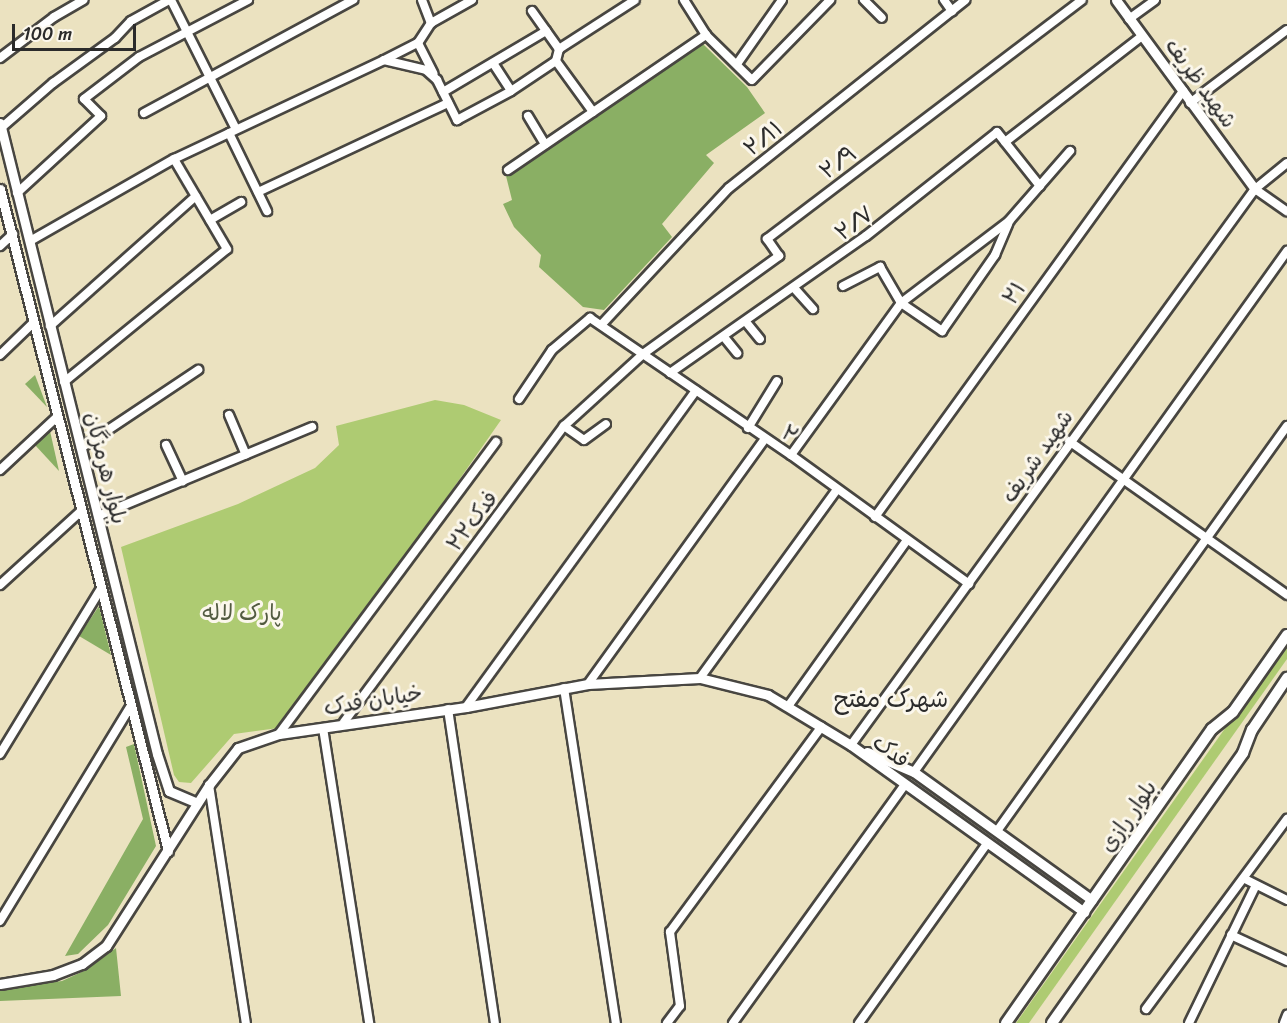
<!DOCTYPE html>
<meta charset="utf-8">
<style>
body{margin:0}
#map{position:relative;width:1287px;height:1023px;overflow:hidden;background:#ebe2c0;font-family:Sriracha,"Playpen Sans Arabic",sans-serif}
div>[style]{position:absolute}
.green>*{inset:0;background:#aecb72}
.forest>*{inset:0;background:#8aaf64}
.roads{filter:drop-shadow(2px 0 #484641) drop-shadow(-2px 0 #484641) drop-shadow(0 2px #484641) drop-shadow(0 -2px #484641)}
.minor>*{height:8px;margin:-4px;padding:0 4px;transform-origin:4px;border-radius:4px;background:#fff}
.tertiary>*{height:9px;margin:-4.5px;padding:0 4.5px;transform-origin:4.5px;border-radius:4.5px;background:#fff}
.secondary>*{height:10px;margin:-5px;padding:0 5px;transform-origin:5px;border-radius:5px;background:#fff}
span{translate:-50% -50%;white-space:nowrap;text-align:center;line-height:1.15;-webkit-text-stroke:6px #fbf7ec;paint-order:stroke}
.street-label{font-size:22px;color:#2b2b2b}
.park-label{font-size:22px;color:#525b40}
.neighbourhood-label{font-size:24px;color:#2b2b2b}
.scale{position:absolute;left:12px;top:24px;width:124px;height:27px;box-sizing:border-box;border:3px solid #2b2b2b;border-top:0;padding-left:8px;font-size:18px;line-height:21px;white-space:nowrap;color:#2b2b2b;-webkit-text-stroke:4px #fbf7ec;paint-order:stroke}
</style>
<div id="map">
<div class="green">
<i style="clip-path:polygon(435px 400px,464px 405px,501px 420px,286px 727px,234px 734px,191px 783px,179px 782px,174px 775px,121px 547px,238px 504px,315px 468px,339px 445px,336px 426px)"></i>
<i style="clip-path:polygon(1287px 641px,1287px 659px,1029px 1023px,1016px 1023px)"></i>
</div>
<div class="forest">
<i style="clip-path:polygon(703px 44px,747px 87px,765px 113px,706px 155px,714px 163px,662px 224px,672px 237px,604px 310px,583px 307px,539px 267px,541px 255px,514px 227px,503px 204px,512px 200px,506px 176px)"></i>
<i style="clip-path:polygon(35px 375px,47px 407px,25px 384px)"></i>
<i style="clip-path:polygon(50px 431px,59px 471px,35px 445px)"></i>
<i style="clip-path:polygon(99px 606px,111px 655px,79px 636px)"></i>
<i style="clip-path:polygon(134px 744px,156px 846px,108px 925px,78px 954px,65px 956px,143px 819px,126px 747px)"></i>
<i style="clip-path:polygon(116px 948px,121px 996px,0 1001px,0 989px,62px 981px,86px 970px)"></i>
</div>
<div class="roads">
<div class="minor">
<i style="left:171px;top:0;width:144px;rotate:63.3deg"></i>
<i style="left:422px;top:0;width:25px;rotate:69deg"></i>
<i style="left:684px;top:0;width:41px;rotate:57.8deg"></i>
<i style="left:706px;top:35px;width:64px;rotate:44.4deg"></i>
<i style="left:752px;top:80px;width:112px;rotate:-45.7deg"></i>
<i style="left:864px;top:0;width:25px;rotate:45deg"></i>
<i style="left:944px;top:0;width:14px;rotate:54deg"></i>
<i style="left:532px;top:11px;width:47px;rotate:54.6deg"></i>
<i style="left:1129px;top:19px;width:32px;rotate:-36deg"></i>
<i style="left:418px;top:43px;width:34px;rotate:63deg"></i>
<i style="left:0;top:58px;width:68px;rotate:-37.2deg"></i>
<i style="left:54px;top:17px;width:34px;rotate:-30deg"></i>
<i style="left:384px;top:60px;width:38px;rotate:-27deg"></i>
<i style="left:418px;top:43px;width:24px;rotate:-57deg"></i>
<i style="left:431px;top:23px;width:47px;rotate:-29.3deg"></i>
<i style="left:556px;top:61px;width:63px;rotate:54deg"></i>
<i style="left:493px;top:63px;width:33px;rotate:57deg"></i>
<i style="left:737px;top:64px;width:78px;rotate:-54.9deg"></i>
<i style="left:443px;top:92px;width:120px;rotate:-30.6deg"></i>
<i style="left:1190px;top:103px;width:121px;rotate:-37deg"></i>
<i style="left:144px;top:113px;width:238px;rotate:-28.4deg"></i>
<i style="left:528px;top:116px;width:33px;rotate:59deg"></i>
<i style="left:1px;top:128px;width:69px;rotate:-40.9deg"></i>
<i style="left:53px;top:83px;width:77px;rotate:-36deg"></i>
<i style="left:115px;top:38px;width:23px;rotate:-47deg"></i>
<i style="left:131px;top:21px;width:43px;rotate:-28.9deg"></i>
<i style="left:229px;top:133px;width:87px;rotate:64deg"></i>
<i style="left:1005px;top:142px;width:173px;rotate:-37.7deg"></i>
<i style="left:508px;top:170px;width:240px;rotate:-34.3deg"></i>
<i style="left:1255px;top:189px;width:39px;rotate:35deg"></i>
<i style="left:258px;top:192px;width:210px;rotate:-25.1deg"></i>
<i style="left:17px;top:193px;width:114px;rotate:-42.5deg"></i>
<i style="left:101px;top:116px;width:24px;rotate:-135deg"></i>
<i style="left:84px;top:99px;width:69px;rotate:-37.4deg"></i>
<i style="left:139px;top:57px;width:123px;rotate:-27.6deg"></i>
<i style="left:210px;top:220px;width:36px;rotate:-30deg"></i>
<i style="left:30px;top:241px;width:166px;rotate:-29.7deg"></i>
<i style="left:174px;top:159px;width:232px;rotate:-25.2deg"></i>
<i style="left:384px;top:60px;width:43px;rotate:13.4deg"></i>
<i style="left:426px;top:70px;width:15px;rotate:42deg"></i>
<i style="left:437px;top:80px;width:45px;rotate:63.4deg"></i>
<i style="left:457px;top:120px;width:61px;rotate:-28.2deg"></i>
<i style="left:511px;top:91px;width:54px;rotate:-33.7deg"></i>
<i style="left:556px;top:61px;width:12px;rotate:-76deg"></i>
<i style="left:559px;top:49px;width:90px;rotate:-32.8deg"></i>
<i style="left:0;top:246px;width:18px;rotate:-43deg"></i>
<i style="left:843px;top:286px;width:42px;rotate:-27.2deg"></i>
<i style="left:880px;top:267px;width:42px;rotate:59.7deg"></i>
<i style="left:901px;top:303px;width:50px;rotate:34.3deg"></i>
<i style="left:942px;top:331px;width:93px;rotate:-55.1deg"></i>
<i style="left:995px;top:255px;width:34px;rotate:-67deg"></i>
<i style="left:795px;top:289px;width:27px;rotate:48deg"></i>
<i style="left:746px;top:322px;width:22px;rotate:51deg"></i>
<i style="left:602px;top:324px;width:186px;rotate:-47deg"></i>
<i style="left:729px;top:188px;width:302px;rotate:-38.5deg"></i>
<i style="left:50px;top:326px;width:195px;rotate:-41.7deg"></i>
<i style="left:724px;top:337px;width:21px;rotate:51deg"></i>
<i style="left:0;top:355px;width:47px;rotate:-44.1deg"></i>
<i style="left:670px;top:373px;width:239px;rotate:-35deg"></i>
<i style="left:866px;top:236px;width:167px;rotate:-38.4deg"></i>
<i style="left:997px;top:132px;width:69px;rotate:51.5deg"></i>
<i style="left:64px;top:382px;width:210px;rotate:-39.2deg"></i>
<i style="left:227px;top:249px;width:104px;rotate:-120.5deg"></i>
<i style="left:519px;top:399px;width:59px;rotate:-56deg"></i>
<i style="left:552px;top:350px;width:50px;rotate:-40.1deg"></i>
<i style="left:590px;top:318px;width:243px;rotate:34.3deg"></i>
<i style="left:791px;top:455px;width:220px;rotate:35.9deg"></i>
<i style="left:229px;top:415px;width:43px;rotate:67deg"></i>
<i style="left:564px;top:426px;width:24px;rotate:35deg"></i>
<i style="left:584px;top:440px;width:27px;rotate:-36deg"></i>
<i style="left:748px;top:428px;width:55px;rotate:-58.3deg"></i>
<i style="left:1069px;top:441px;width:267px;rotate:35.2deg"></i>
<i style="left:166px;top:445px;width:40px;rotate:65deg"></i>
<i style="left:81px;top:448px;width:141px;rotate:-33.7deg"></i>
<i style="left:791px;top:455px;width:188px;rotate:-54.1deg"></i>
<i style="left:901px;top:303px;width:136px;rotate:-37.2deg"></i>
<i style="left:1009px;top:221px;width:93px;rotate:-48.9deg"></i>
<i style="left:0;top:470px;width:79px;rotate:-43deg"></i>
<i style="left:98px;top:516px;width:232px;rotate:-22.6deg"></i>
<i style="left:875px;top:517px;width:526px;rotate:-54.13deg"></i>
<i style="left:0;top:585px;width:108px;rotate:-42.4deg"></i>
<i style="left:700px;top:678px;width:231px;rotate:-54deg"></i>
<i style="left:588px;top:684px;width:302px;rotate:-54.2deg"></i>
<i style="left:564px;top:688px;width:339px;rotate:81.2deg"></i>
<i style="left:789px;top:705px;width:203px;rotate:-54.4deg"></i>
<i style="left:466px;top:707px;width:391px;rotate:-54deg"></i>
<i style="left:448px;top:709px;width:317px;rotate:81.5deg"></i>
<i style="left:344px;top:722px;width:369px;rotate:-53.4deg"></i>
<i style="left:564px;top:426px;width:107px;rotate:-42.3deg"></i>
<i style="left:643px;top:354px;width:168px;rotate:-35.8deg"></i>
<i style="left:779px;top:256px;width:21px;rotate:-125deg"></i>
<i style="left:767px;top:239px;width:395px;rotate:-37.2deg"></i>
<i style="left:323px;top:728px;width:299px;rotate:81.1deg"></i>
<i style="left:279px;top:734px;width:364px;rotate:-53.4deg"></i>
<i style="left:851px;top:745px;width:687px;rotate:-54deg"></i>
<i style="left:1255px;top:189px;width:41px;rotate:-39.1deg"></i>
<i style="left:0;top:754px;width:192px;rotate:-58.6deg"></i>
<i style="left:914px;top:772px;width:641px;rotate:-54.4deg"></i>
<i style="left:209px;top:785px;width:241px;rotate:81.2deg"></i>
<i style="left:997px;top:831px;width:498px;rotate:-54.4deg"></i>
<i style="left:1245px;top:879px;width:47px;rotate:26.6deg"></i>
<i style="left:0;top:921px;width:250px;rotate:-58.7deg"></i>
<i style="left:1231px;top:935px;width:62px;rotate:24.9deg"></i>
<i style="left:1146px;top:1009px;width:237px;rotate:-53.4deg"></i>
<i style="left:667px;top:1023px;width:21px;rotate:-53deg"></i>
<i style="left:680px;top:1006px;width:75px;rotate:-97.7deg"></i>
<i style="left:670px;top:932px;width:255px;rotate:-53.6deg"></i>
<i style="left:733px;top:1023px;width:292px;rotate:-54.2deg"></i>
<i style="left:859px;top:1023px;width:219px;rotate:-54.5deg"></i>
<i style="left:1189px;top:1023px;width:153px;rotate:-64.1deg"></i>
<i style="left:1284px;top:1023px;width:9px;rotate:-69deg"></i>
</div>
<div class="tertiary">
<i style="left:1116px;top:0;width:235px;rotate:53.7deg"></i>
<i style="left:0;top:123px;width:650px;rotate:76.03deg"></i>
<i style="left:157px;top:754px;width:39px;rotate:72deg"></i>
<i style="left:169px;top:791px;width:30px;rotate:23deg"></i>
<i style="left:0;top:189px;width:683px;rotate:75.76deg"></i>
<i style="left:867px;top:752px;width:51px;rotate:23.1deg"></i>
<i style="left:914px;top:772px;width:219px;rotate:35.7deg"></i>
<i style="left:0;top:984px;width:54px;rotate:-9.6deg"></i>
<i style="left:53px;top:975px;width:31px;rotate:-21deg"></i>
<i style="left:82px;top:964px;width:30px;rotate:-37deg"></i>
<i style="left:106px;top:946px;width:191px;rotate:-57.4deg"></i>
<i style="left:209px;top:785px;width:47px;rotate:-51.9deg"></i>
<i style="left:238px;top:748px;width:43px;rotate:-18.9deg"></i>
<i style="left:279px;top:734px;width:189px;rotate:-8.2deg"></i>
<i style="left:466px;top:707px;width:124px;rotate:-10.7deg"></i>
<i style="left:588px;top:684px;width:112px;rotate:-3.1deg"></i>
<i style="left:700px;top:678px;width:70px;rotate:14deg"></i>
<i style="left:768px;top:695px;width:97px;rotate:31.1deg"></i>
<i style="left:851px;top:745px;width:287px;rotate:35.6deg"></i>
</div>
<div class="secondary">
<i style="left:1006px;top:1023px;width:359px;rotate:-55deg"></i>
<i style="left:1212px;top:729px;width:27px;rotate:-39deg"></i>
<i style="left:1233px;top:712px;width:94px;rotate:-55deg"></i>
<i style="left:1052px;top:1023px;width:331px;rotate:-54.7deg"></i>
<i style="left:1243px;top:753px;width:25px;rotate:-69deg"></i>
<i style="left:1252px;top:730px;width:63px;rotate:-56.1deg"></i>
</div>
</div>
<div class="street-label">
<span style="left:1201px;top:83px;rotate:54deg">شهید ظریف</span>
<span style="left:763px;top:138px;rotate:-38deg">۲/۱۱</span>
<span style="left:838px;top:162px;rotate:-37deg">۲/۹</span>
<span style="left:854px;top:223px;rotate:-37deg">۲/۷</span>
<span style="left:1014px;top:293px;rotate:-54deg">۲۱</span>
<span style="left:790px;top:434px;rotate:33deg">۲</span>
<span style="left:1037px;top:456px;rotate:-55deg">شهید شریف</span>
<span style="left:106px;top:468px;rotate:76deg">بلوار هرمزگان</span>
<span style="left:472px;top:521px;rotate:-53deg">فدک۲۲</span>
<span style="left:373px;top:700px;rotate:-9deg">خیابان فدک</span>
<span style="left:891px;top:751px;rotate:38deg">فدک</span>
<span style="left:1128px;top:816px;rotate:-55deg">بلوار رازی</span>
</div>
<div class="park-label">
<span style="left:242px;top:613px">پارک لاله</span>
</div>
<div class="neighbourhood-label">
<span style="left:891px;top:700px">شهرک مفتح</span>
</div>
<div class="scale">100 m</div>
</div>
